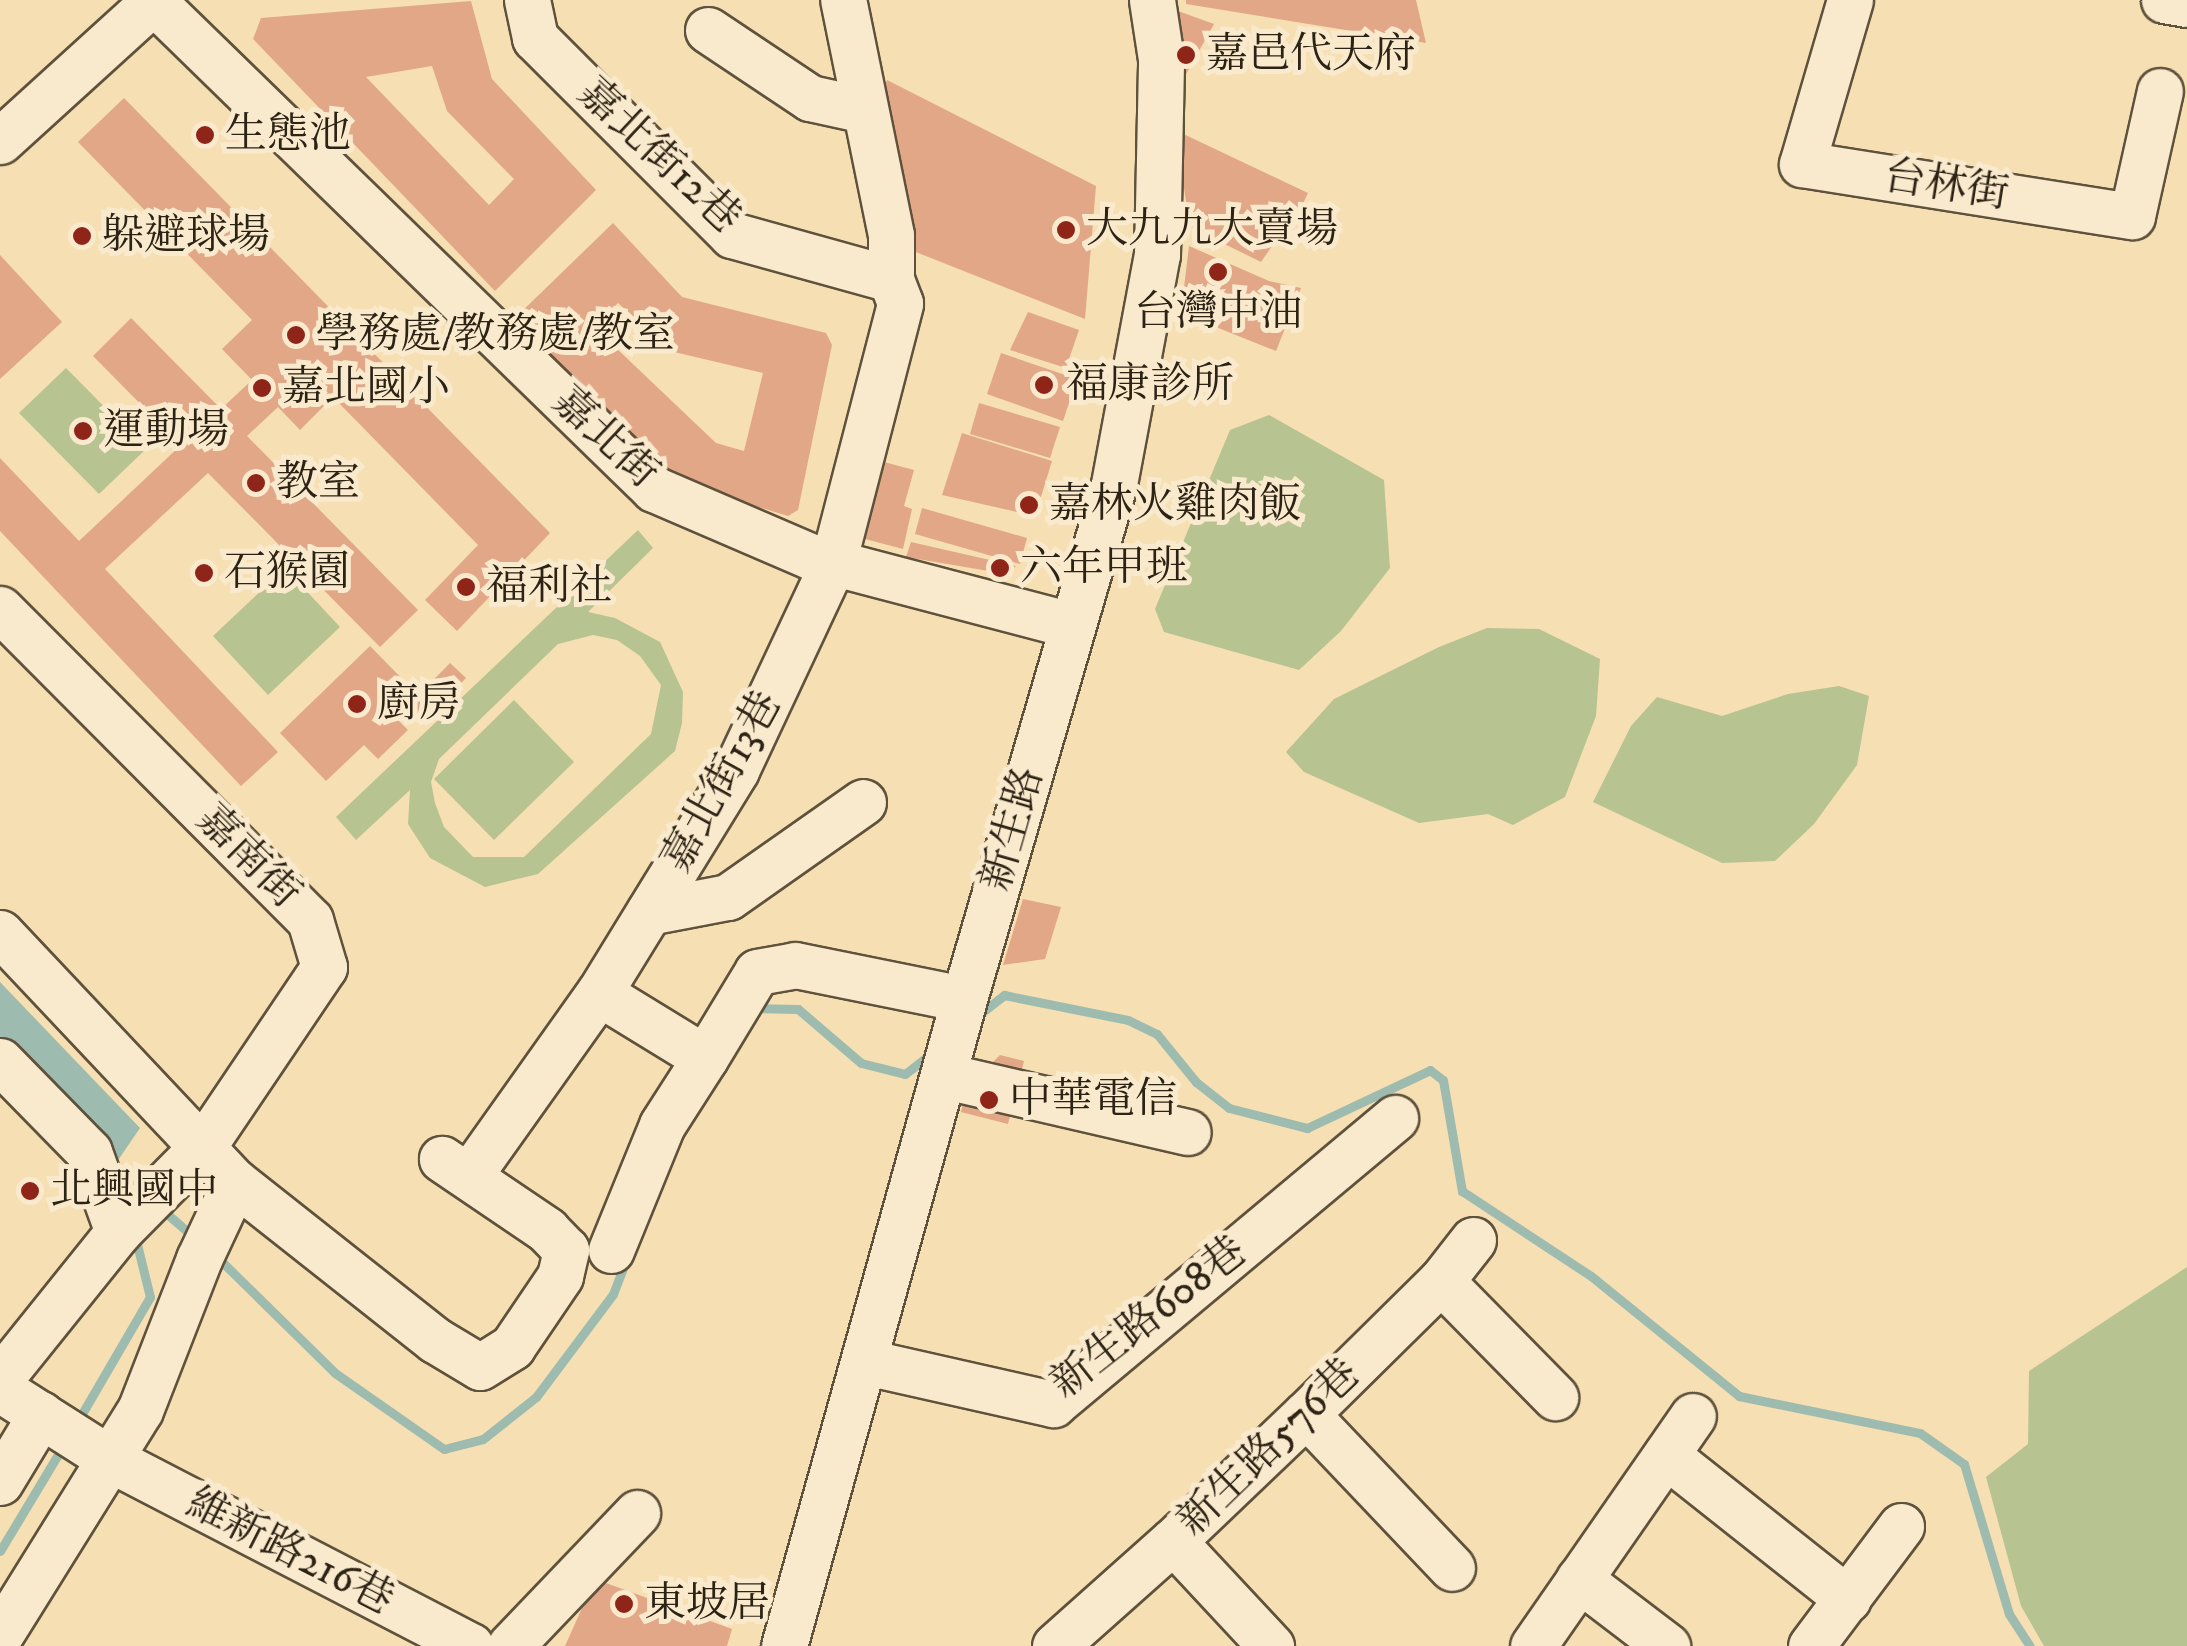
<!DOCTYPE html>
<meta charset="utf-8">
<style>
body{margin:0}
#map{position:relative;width:2187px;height:1646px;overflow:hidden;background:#f6dfb3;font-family:"IM FELL DW Pica","Noto Serif TC",serif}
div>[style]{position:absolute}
.green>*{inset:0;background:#b7c390}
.water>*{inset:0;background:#9dbcaf}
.stream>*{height:9px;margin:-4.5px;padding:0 4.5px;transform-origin:4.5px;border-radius:4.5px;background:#9dbcaf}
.building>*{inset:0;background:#e2a787}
.roads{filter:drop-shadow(2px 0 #5f523c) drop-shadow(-2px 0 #5f523c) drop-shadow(0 2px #5f523c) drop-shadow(0 -2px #5f523c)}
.minor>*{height:45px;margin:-22.5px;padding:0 22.5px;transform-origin:22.5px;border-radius:22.5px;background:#f9eace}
.dots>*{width:28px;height:28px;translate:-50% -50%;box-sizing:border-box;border:5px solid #f9eace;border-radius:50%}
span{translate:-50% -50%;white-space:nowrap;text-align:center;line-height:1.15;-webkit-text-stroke:10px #f9eace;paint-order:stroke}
.poi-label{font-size:42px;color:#2d2315}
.left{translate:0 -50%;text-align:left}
.street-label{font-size:42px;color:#2d2315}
</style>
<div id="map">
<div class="green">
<i style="clip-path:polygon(66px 368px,146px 449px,99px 494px,19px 413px)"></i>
<i style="clip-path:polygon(1269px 415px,1384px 480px,1390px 568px,1341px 631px,1299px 670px,1164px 632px,1155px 609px,1230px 430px)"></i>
<i style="clip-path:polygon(evenodd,638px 530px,653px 548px,588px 612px,615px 618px,660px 642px,683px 692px,682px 723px,675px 751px,538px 874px,485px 887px,430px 858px,408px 824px,410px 790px,356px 840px,336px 817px,638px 530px,593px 635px,617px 640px,640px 656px,661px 685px,651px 734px,524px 857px,473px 857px,444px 827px,435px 803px,431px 782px,439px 759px,558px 644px,593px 635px)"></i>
<i style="clip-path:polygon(285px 568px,340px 627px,268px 695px,213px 636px)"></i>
<i style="clip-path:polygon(1487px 628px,1539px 629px,1600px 659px,1596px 716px,1565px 797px,1513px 825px,1488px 814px,1419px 823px,1304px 772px,1286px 752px,1334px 699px,1439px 647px)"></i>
<i style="clip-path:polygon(1839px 686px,1869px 696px,1857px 765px,1814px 824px,1775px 861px,1722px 863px,1593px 802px,1631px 726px,1657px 697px,1722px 716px,1788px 694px)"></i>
<i style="clip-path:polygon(514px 700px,574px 762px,494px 840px,434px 779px)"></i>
<i style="clip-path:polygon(2187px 1267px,2187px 1646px,2044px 1646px,2021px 1606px,1986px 1477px,2028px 1444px,2029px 1371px)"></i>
</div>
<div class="water">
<i style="clip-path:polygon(0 982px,140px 1128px,108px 1175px,0 1056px)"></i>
</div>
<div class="stream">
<i style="left:752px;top:1008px;width:46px;rotate:1.2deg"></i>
<i style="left:798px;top:1009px;width:83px;rotate:40.6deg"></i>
<i style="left:861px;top:1063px;width:45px;rotate:14deg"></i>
<i style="left:905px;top:1074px;width:36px;rotate:-38deg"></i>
<i style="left:976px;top:1017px;width:36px;rotate:-38deg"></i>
<i style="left:1004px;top:995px;width:126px;rotate:11.4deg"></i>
<i style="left:1128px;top:1020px;width:32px;rotate:26deg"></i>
<i style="left:1157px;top:1034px;width:62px;rotate:50.9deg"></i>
<i style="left:1196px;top:1082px;width:42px;rotate:38.2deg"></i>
<i style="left:1229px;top:1108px;width:81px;rotate:14.4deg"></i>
<i style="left:1307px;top:1128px;width:136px;rotate:-25.2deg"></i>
<i style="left:1430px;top:1070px;width:16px;rotate:38deg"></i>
<i style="left:1443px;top:1080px;width:113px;rotate:80.3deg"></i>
<i style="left:1462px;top:1191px;width:154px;rotate:33.4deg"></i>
<i style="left:1591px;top:1276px;width:191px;rotate:39deg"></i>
<i style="left:1739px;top:1396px;width:185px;rotate:11.6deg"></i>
<i style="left:1920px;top:1433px;width:54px;rotate:35.2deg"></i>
<i style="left:1964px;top:1464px;width:157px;rotate:73.3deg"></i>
<i style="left:2009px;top:1614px;width:38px;rotate:57deg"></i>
<i style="left:119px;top:1173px;width:26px;rotate:40deg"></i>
<i style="left:158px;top:1206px;width:50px;rotate:41deg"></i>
<i style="left:215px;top:1255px;width:168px;rotate:44.5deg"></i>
<i style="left:335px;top:1373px;width:133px;rotate:34.9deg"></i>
<i style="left:444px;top:1449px;width:40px;rotate:-14.4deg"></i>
<i style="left:483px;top:1439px;width:68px;rotate:-38.4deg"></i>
<i style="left:536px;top:1397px;width:129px;rotate:-53.2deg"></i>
<i style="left:613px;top:1294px;width:36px;rotate:-69deg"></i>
<i style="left:76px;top:1424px;width:147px;rotate:-59.8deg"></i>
<i style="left:150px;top:1297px;width:63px;rotate:-103.8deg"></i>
<i style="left:0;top:1551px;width:122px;rotate:-59deg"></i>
</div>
<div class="building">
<i style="clip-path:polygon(1186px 0,1416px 0,1426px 43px,1186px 4px)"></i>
<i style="clip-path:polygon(evenodd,471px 1px,492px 79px,596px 190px,495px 291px,253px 39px,261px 18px,471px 1px,432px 66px,447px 111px,514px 179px,489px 205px,366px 77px,432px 66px)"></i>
<i style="clip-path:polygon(1167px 7px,1214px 24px,1179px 87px)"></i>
<i style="clip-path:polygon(887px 80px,1096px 186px,1085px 319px,898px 245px,876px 112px)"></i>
<i style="clip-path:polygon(124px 98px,550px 533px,457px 631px,425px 600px,478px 545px,333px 397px,300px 430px,278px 407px,247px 436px,418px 610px,380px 647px,208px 473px,105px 569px,278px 752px,241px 786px,0 531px,0 458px,79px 541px,181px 445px,93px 356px,131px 318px,221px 409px,252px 380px,222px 349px,252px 320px,78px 142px)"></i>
<i style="clip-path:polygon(1175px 130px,1308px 193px,1283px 246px,1274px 243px,1261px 262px,1190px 227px)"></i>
<i style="clip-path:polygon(evenodd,613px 223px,682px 297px,826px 333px,832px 345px,798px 510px,788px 516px,674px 481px,515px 318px,613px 223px,618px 303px,670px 351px,763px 373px,744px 451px,716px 443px,594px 327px,618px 303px)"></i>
<i style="clip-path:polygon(1189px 246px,1269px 281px,1301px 288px,1276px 351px,1181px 313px)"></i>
<i style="clip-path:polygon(0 255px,62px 322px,0 379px)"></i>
<i style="clip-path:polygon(1028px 312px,1079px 330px,1066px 368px,1010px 350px)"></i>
<i style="clip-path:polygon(1001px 353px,1077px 379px,1063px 421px,987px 394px)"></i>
<i style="clip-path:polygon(979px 403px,1060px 427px,1050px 458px,970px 434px)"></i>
<i style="clip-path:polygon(962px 433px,1052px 461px,1035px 516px,942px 495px)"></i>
<i style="clip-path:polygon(869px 458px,914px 470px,904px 506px,912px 509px,903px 549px,846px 534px)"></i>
<i style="clip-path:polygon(922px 508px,1027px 538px,1020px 564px,915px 534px)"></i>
<i style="clip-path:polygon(911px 542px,1016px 566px,1006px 574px,906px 557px)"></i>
<i style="clip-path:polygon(370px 646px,416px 693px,393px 715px,408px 730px,378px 759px,364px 745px,326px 781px,280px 733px)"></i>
<i style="clip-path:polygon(450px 663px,466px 678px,422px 723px,407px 707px)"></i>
<i style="clip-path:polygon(1023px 899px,1061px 907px,1045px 959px,1003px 965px)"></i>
<i style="clip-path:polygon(1000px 1055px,1024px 1061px,1008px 1124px,961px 1112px,967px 1088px)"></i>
<i style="clip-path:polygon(595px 1579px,732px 1629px,727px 1646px,565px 1646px)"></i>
</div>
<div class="roads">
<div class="minor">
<i style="left:527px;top:0;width:39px;rotate:78deg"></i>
<i style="left:535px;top:38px;width:279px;rotate:45deg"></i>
<i style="left:732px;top:235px;width:165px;rotate:15.5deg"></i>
<i style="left:1850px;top:0;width:171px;rotate:106.3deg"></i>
<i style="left:1802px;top:164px;width:334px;rotate:9deg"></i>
<i style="left:2132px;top:216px;width:128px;rotate:-77.4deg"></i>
<i style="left:2164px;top:0;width:23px;rotate:10deg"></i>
<i style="left:154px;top:2px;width:698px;rotate:44.25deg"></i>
<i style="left:654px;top:489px;width:172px;rotate:23.3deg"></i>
<i style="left:812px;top:557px;width:268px;rotate:14.7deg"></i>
<i style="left:708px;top:30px;width:123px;rotate:33.7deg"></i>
<i style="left:810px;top:98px;width:56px;rotate:12.3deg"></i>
<i style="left:0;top:141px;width:210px;rotate:-42.3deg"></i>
<i style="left:0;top:609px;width:439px;rotate:45.1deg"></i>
<i style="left:310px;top:920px;width:49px;rotate:73.4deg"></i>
<i style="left:324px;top:967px;width:215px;rotate:124deg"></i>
<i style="left:204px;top:1145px;width:122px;rotate:134.7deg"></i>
<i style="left:118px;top:1232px;width:189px;rotate:128.8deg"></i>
<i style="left:649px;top:912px;width:80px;rotate:-10.8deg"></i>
<i style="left:728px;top:897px;width:165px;rotate:-35.1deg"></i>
<i style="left:0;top:933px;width:342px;rotate:46.7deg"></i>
<i style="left:235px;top:1182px;width:85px;rotate:115.1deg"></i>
<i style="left:199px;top:1259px;width:162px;rotate:111.3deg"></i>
<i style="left:140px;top:1410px;width:265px;rotate:121.9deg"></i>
<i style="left:599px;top:993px;width:262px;rotate:-58.4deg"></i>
<i style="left:736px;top:770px;width:229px;rotate:-64.9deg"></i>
<i style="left:833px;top:563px;width:268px;rotate:-75.5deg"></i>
<i style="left:900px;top:303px;width:26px;rotate:-111deg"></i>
<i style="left:891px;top:279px;width:44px;rotate:-90deg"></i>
<i style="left:891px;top:235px;width:240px;rotate:-101.5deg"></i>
<i style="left:0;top:1061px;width:127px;rotate:45.6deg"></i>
<i style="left:89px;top:1152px;width:85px;rotate:70.1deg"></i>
<i style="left:945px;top:1076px;width:249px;rotate:13deg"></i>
<i style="left:478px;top:1163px;width:209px;rotate:-54.6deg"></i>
<i style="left:599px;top:993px;width:124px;rotate:31.5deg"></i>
<i style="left:705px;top:1058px;width:100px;rotate:-58.8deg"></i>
<i style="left:757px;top:972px;width:39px;rotate:-10deg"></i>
<i style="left:795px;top:965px;width:172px;rotate:11.4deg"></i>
<i style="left:235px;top:1182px;width:255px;rotate:38.3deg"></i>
<i style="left:435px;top:1340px;width:52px;rotate:31deg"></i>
<i style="left:480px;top:1367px;width:38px;rotate:-32deg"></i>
<i style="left:512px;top:1347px;width:86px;rotate:-55.9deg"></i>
<i style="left:560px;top:1276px;width:27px;rotate:-77deg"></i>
<i style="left:566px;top:1250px;width:28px;rotate:-134deg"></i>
<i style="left:547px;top:1230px;width:127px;rotate:-145.9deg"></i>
<i style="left:611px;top:1250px;width:135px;rotate:-67.8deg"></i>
<i style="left:662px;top:1125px;width:80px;rotate:-57.3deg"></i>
<i style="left:1441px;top:1281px;width:163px;rotate:45.5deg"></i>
<i style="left:866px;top:1362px;width:192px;rotate:12.7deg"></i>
<i style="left:1053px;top:1404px;width:446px;rotate:-39.9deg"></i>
<i style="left:0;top:1389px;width:130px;rotate:32.5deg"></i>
<i style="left:110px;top:1459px;width:406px;rotate:27.4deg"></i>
<i style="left:1306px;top:1414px;width:212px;rotate:46.5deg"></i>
<i style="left:1666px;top:1455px;width:232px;rotate:38.4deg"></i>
<i style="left:0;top:1482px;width:79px;rotate:-58.9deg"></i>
<i style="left:1173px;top:1541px;width:144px;rotate:47deg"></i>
<i style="left:1579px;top:1579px;width:111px;rotate:37.3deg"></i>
<i style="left:510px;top:1646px;width:184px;rotate:-46.3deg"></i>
<i style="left:784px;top:1646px;width:672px;rotate:-74.45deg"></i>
<i style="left:964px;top:999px;width:536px;rotate:-73.76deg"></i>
<i style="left:1114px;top:484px;width:233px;rotate:-79.4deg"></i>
<i style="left:1157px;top:255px;width:196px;rotate:-88.8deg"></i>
<i style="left:1161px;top:59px;width:60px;rotate:-98.7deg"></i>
<i style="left:1055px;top:1646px;width:158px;rotate:-41.7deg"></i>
<i style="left:1173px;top:1541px;width:184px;rotate:-43.7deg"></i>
<i style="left:1306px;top:1414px;width:190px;rotate:-44.6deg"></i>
<i style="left:1441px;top:1281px;width:52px;rotate:-52deg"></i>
<i style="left:1533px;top:1646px;width:280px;rotate:-55.2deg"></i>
<i style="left:1811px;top:1646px;width:150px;rotate:-53.1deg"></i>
</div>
</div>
<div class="dots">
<i style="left:1186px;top:55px;background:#8f2418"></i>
<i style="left:205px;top:135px;background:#8f2418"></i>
<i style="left:1066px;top:230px;background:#8f2418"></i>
<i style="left:82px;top:236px;background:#8f2418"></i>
<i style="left:1218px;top:272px;background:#8f2418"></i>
<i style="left:296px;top:335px;background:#8f2418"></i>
<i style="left:1044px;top:385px;background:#8f2418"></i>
<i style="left:262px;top:388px;background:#8f2418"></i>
<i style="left:83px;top:431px;background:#8f2418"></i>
<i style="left:256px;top:483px;background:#8f2418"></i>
<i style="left:1029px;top:505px;background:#8f2418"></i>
<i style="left:1000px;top:568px;background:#8f2418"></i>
<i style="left:204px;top:573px;background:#8f2418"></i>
<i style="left:466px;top:587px;background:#8f2418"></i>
<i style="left:357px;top:704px;background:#8f2418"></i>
<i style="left:989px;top:1100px;background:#8f2418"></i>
<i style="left:30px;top:1191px;background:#8f2418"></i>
<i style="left:624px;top:1604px;background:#8f2418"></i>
</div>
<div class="poi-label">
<span class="left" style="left:1206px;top:55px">嘉邑代天府</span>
<span class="left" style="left:225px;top:135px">生態池</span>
<span class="left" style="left:1086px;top:230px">大九九大賣場</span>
<span class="left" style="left:102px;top:236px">躲避球場</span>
<span style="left:1218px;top:313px">台灣中油</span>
<span class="left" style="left:316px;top:335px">學務處/教務處/教室</span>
<span class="left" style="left:1066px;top:385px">福康診所</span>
<span class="left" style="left:282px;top:388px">嘉北國小</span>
<span class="left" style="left:103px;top:431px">運動場</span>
<span class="left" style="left:276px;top:483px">教室</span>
<span class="left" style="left:1049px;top:505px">嘉林火雞肉飯</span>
<span class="left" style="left:1020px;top:568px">六年甲班</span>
<span class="left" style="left:224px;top:573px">石猴園</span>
<span class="left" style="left:486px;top:587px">福利社</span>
<span class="left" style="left:377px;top:704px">廚房</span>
<span class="left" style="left:1009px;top:1100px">中華電信</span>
<span class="left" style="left:50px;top:1191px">北興國中</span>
<span class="left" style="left:644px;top:1604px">東坡居</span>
</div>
<div class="street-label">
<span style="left:659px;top:156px;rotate:43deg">嘉北街12巷</span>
<span style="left:1946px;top:186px;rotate:9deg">台林街</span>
<span style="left:605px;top:438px;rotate:43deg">嘉北街</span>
<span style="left:722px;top:782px;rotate:-61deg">嘉北街13巷</span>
<span style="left:1013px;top:829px;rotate:-74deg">新生路</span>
<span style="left:248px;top:857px;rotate:45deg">嘉南街</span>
<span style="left:1149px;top:1318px;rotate:-38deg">新生路608巷</span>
<span style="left:1269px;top:1448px;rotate:-44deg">新生路576巷</span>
<span style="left:290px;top:1552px;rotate:27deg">維新路216巷</span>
</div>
</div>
